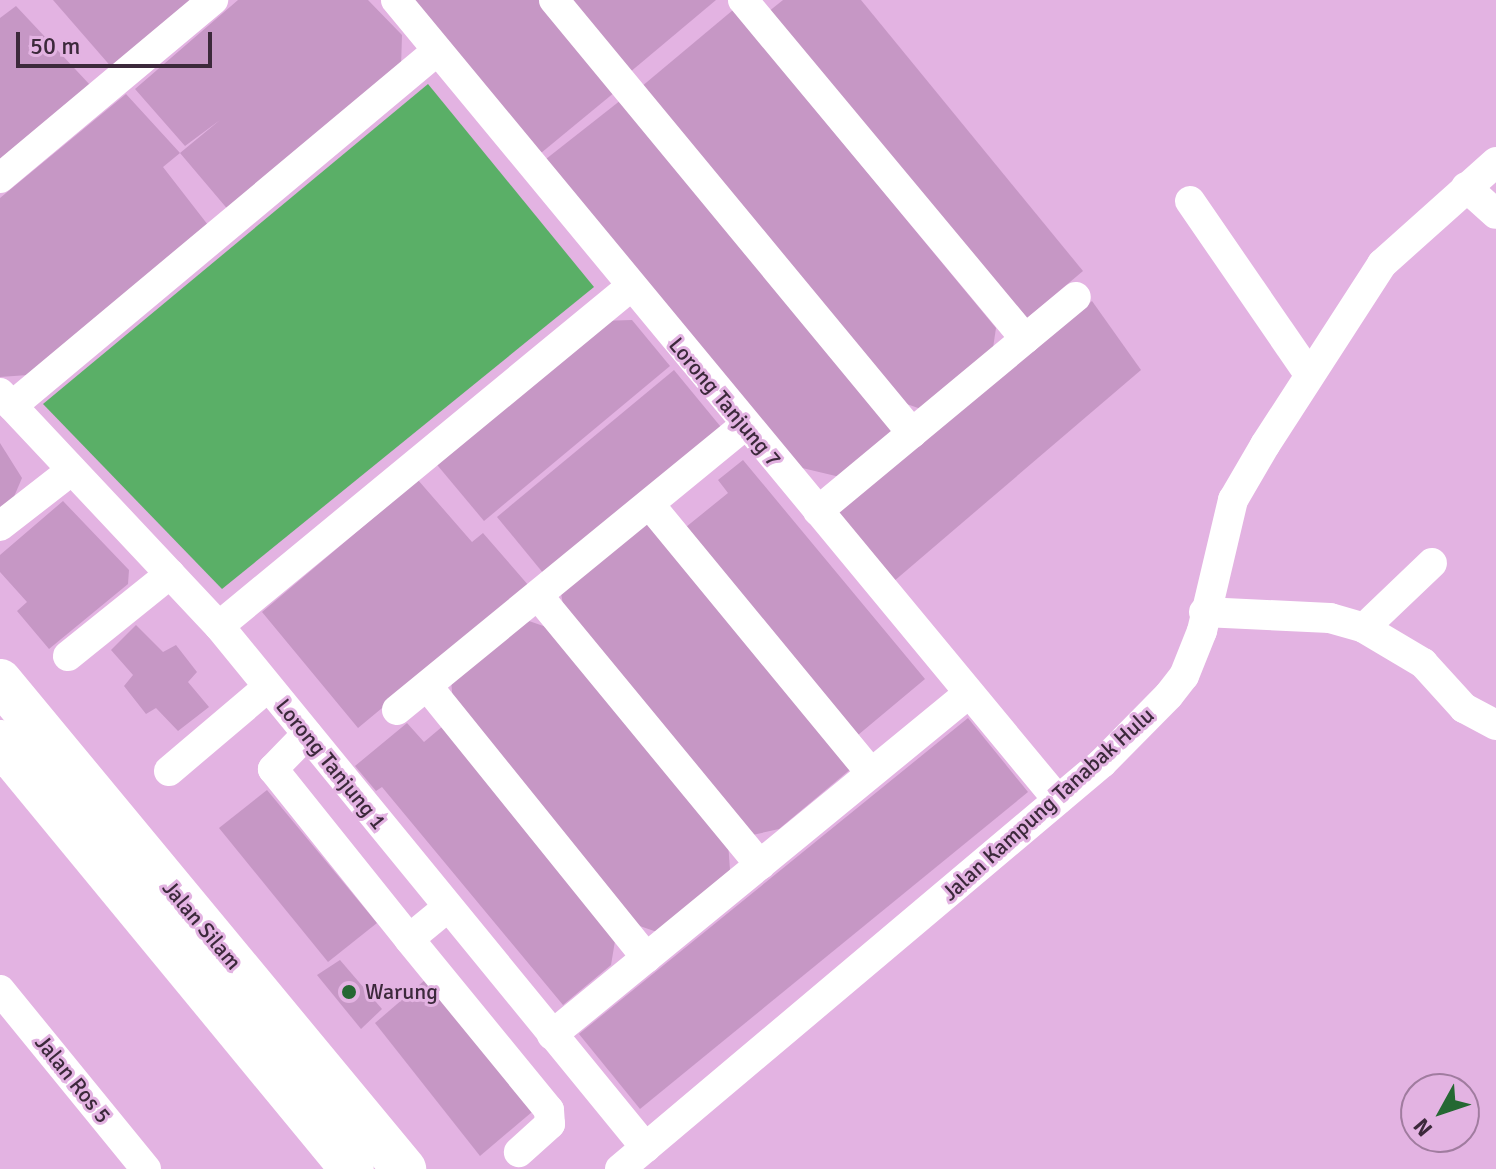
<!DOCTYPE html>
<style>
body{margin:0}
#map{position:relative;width:1496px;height:1169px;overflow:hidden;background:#e3b3e2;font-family:Signika,sans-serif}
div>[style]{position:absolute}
.green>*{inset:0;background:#5aaf67}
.building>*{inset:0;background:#c697c5}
.street>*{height:30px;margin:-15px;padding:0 15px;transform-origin:15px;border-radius:15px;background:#fff}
.highway>*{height:44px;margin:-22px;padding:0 22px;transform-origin:22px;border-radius:22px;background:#fff}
.dots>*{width:22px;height:22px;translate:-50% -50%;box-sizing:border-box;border:4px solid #e3b3e2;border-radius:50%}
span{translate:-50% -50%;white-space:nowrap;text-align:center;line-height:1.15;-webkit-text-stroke:6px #e3b3e2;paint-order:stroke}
.street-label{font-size:22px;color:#3c293b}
.poi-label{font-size:22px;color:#3c293b}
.left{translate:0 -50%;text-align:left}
.north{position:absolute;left:1400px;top:1073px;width:80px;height:80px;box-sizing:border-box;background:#e3b3e2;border:2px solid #a07c9f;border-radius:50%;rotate:230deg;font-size:22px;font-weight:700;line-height:32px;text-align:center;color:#3c293b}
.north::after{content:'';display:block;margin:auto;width:28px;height:36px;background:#256833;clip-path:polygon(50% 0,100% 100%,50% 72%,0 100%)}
.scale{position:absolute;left:16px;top:32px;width:196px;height:36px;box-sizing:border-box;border:4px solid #3c293b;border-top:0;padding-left:10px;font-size:24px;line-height:28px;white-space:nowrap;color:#3c293b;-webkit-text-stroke:6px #e3b3e2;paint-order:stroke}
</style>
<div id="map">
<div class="green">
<i style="clip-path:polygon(428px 84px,594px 287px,222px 589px,43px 404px)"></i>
</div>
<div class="building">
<i style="clip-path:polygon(53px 0,193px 0,113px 69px)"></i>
<i style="clip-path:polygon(238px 0,368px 0,402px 35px,401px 68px,230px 212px,180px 153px,220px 120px,185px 146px,135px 89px)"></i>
<i style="clip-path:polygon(414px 0,539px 0,615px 92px,541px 153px)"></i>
<i style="clip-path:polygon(569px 0,716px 0,629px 73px)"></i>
<i style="clip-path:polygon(783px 0,861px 0,1083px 271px,1026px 319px,768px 12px)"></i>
<i style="clip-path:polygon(16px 6px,91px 86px,0 162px,0 18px)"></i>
<i style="clip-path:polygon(733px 10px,996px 328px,993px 348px,921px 409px,898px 401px,641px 87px)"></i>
<i style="clip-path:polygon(126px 94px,180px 153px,163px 167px,208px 225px,28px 375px,0 377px,0 198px)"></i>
<i style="clip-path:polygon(621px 100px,897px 430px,840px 477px,798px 467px,546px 159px)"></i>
<i style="clip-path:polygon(1092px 301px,1141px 370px,893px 582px,837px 511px)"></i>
<i style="clip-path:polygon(632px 320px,670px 366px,484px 521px,433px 460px,600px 321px)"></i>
<i style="clip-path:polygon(674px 370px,725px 432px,548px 579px,497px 517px)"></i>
<i style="clip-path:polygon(0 443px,22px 478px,10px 506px,0 512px)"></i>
<i style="clip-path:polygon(743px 460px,925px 679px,858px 735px,686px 527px,728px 493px,718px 480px)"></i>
<i style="clip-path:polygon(418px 480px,472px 542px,483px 533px,529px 586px,358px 728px,262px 612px)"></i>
<i style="clip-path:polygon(63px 501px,129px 570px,128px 584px,49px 649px,17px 611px,27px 602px,0 572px,0 555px)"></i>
<i style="clip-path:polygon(649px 522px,852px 768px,779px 829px,748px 836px,564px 611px,561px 593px)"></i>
<i style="clip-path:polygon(529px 621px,552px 629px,728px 842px,730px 870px,657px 932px,634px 924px,453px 702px,451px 680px)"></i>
<i style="clip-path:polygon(136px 625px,163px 652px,176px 645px,197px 672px,188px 682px,209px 707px,178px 731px,156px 708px,146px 714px,124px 686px,133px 675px,111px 650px)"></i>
<i style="clip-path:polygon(968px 718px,1028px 792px,640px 1109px,579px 1034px)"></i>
<i style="clip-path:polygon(407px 723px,424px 742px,443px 726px,616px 935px,611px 965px,563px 1005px,382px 787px,376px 791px,355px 766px)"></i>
<i style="clip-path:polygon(267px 790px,377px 923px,328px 962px,219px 828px)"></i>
<i style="clip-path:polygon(340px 960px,382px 1009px,361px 1029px,317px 975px)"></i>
<i style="clip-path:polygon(425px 980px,532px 1112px,480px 1156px,375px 1023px)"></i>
</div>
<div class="street">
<i style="left:396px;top:0;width:1038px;rotate:50.39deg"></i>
<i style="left:554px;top:0;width:562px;rotate:50.42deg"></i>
<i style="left:743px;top:0;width:441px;rotate:50.2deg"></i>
<i style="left:0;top:178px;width:278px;rotate:-39.9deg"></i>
<i style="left:1466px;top:187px;width:40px;rotate:42deg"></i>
<i style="left:1190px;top:201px;width:210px;rotate:55.5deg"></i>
<i style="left:0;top:393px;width:320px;rotate:46.8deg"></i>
<i style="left:219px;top:626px;width:674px;rotate:50.72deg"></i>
<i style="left:12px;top:406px;width:554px;rotate:-39.87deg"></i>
<i style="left:650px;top:505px;width:347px;rotate:50.5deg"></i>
<i style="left:818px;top:511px;width:335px;rotate:-39.7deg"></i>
<i style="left:0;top:526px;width:91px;rotate:-37.9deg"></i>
<i style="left:540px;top:598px;width:346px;rotate:50.5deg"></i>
<i style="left:1204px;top:612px;width:126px;rotate:2.7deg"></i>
<i style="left:1330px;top:618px;width:35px;rotate:16deg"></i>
<i style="left:1364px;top:628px;width:69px;rotate:30.7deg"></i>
<i style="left:1423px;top:663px;width:61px;rotate:47.7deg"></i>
<i style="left:1464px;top:708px;width:36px;rotate:28deg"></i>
<i style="left:219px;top:626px;width:531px;rotate:-39.5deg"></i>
<i style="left:1364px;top:628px;width:94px;rotate:-43.7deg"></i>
<i style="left:68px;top:656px;width:131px;rotate:-38.8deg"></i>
<i style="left:428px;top:687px;width:348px;rotate:51.1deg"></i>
<i style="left:397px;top:710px;width:448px;rotate:-39.3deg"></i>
<i style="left:307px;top:734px;width:49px;rotate:134.2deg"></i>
<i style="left:273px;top:769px;width:218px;rotate:51.3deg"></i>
<i style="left:169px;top:771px;width:130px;rotate:-40.3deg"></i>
<i style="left:448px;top:907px;width:50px;rotate:140.6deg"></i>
<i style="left:409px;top:939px;width:221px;rotate:50.7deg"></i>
<i style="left:549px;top:1110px;width:14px;rotate:86deg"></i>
<i style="left:550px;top:1124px;width:42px;rotate:137.9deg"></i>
<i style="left:0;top:990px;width:231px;rotate:50.8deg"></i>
<i style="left:552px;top:1035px;width:538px;rotate:-39.34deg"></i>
<i style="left:620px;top:1169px;width:630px;rotate:-40.11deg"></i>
<i style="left:1102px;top:763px;width:95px;rotate:-45.4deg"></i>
<i style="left:1169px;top:695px;width:24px;rotate:-52deg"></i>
<i style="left:1184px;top:676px;width:48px;rotate:-68.2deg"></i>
<i style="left:1202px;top:631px;width:135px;rotate:-76.7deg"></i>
<i style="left:1233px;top:500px;width:64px;rotate:-59.8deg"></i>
<i style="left:1265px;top:445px;width:216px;rotate:-57.1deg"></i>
<i style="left:1382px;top:264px;width:153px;rotate:-41.8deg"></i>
</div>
<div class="highway">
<i style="left:0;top:681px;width:634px;rotate:50.38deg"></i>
<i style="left:0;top:742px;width:553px;rotate:50.5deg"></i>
</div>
<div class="dots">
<i style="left:349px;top:992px;background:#256833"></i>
</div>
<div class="street-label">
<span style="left:725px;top:402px;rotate:50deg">Lorong Tanjung 7</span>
<span style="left:331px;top:764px;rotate:51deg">Lorong Tanjung 1</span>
<span style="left:1048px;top:804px;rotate:-42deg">Jalan Kampung Tanabak Hulu</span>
<span style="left:202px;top:925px;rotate:50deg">Jalan Silam</span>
<span style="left:73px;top:1079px;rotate:51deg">Jalan Ros 5</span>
</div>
<div class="poi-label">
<span class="left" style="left:365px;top:992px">Warung</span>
</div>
<div class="north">N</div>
<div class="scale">50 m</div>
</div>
